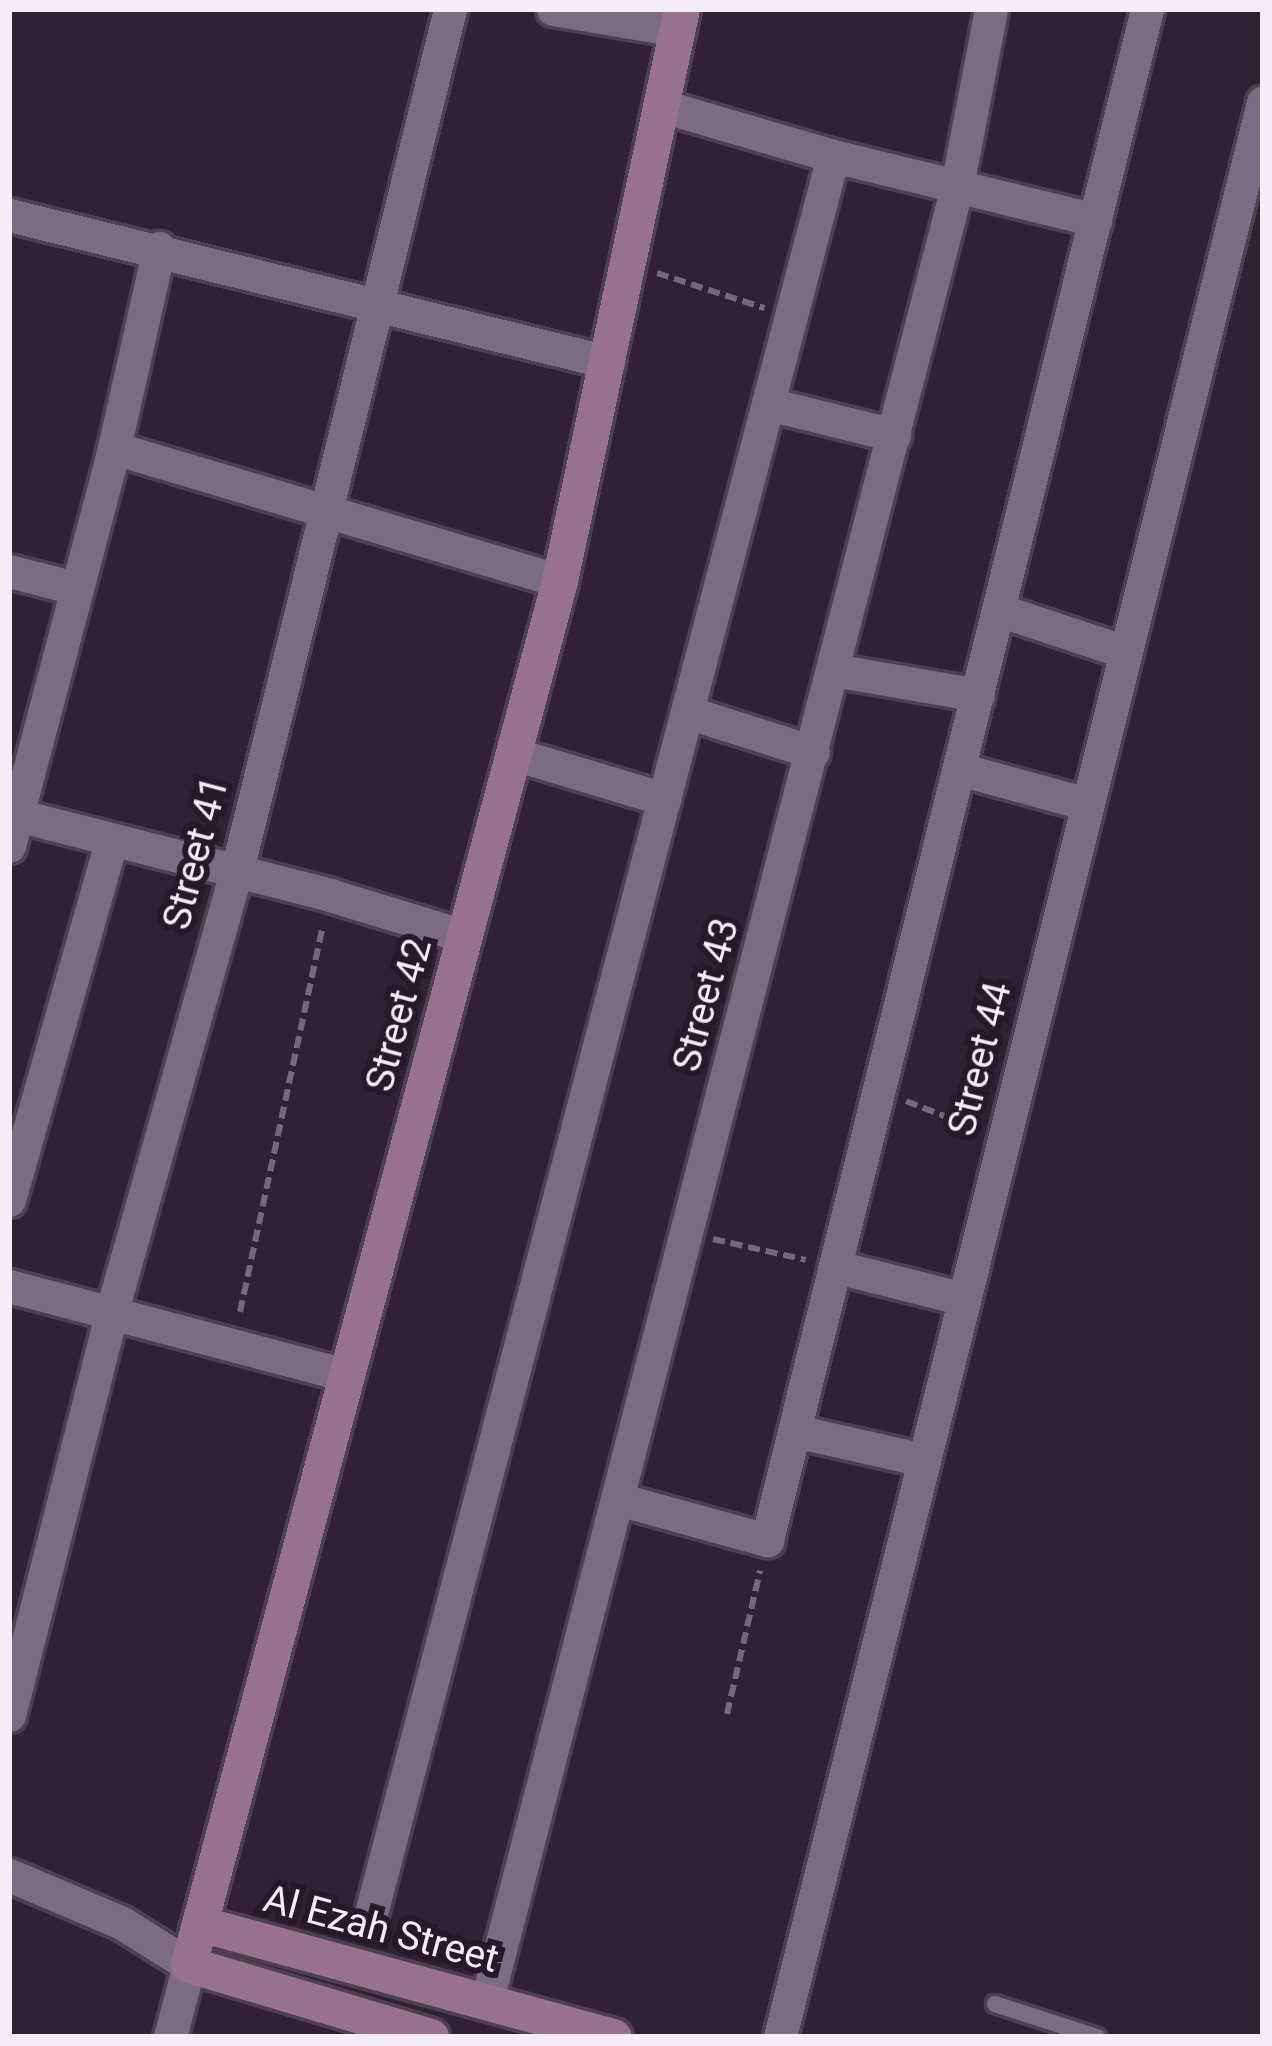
<!DOCTYPE html>
<style>
body{margin:0}
#map{position:relative;width:1272px;height:2046px;overflow:hidden;background:#302234;font-family:Roboto,sans-serif}
div>[style]{position:absolute}
.path>*{height:6px;margin-top:-3px;transform-origin:0;background:repeating-linear-gradient(90deg,#756979 0 12px,transparent 0 18px)}
.roads{filter:drop-shadow(3px 0 #4c4150) drop-shadow(-3px 0 #4c4150) drop-shadow(0 3px #4c4150) drop-shadow(0 -3px #4c4150)}
.service>*{height:16px;margin:-8px;padding:0 8px;transform-origin:8px;border-radius:8px;background:#7c6c81}
.minor>*{height:33px;margin:-16.5px;padding:0 16.5px;transform-origin:16.5px;border-radius:16.5px;background:#7c6c81}
.secondary>*{height:36px;margin:-18px;padding:0 18px;transform-origin:18px;border-radius:18px;background:#97728c}
span{translate:-50% -50%;white-space:nowrap;text-align:center;line-height:1.15;-webkit-text-stroke:12px #26192a;paint-order:stroke}
.street-label{font-size:39px;color:#f5ecf8}
.frame{position:absolute;inset:0;border:12px solid #f5ecf8;pointer-events:none}
</style>
<div id="map">
<div class="path">
<i style="left:657px;top:273px;width:113px;rotate:18.1deg"></i>
<i style="left:906px;top:1101px;width:76px;rotate:21.5deg"></i>
<i style="left:713px;top:1239px;width:95px;rotate:12.7deg"></i>
<i style="left:240px;top:1312px;width:395px;rotate:-77.9deg"></i>
<i style="left:727px;top:1714px;width:147px;rotate:-77deg"></i>
</div>
<div class="roads">
<div class="service">
<i style="left:995px;top:2004px;width:107px;rotate:17.9deg"></i>
</div>
<div class="minor">
<i style="left:553px;top:9px;width:126px;rotate:9.6deg"></i>
<i style="left:662px;top:106px;width:178px;rotate:16.3deg"></i>
<i style="left:833px;top:156px;width:270px;rotate:13.7deg"></i>
<i style="left:9px;top:215px;width:617px;rotate:13.79deg"></i>
<i style="left:768px;top:404px;width:130px;rotate:13.8deg"></i>
<i style="left:114px;top:448px;width:465px;rotate:16.6deg"></i>
<i style="left:9px;top:571px;width:68px;rotate:14.4deg"></i>
<i style="left:999px;top:610px;width:133px;rotate:18.4deg"></i>
<i style="left:834px;top:670px;width:146px;rotate:9.8deg"></i>
<i style="left:687px;top:712px;width:132px;rotate:17.6deg"></i>
<i style="left:514px;top:754px;width:157px;rotate:16.7deg"></i>
<i style="left:959px;top:769px;width:133px;rotate:15.3deg"></i>
<i style="left:9px;top:813px;width:331px;rotate:14.3deg"></i>
<i style="left:330px;top:895px;width:140px;rotate:17deg"></i>
<i style="left:9px;top:846px;width:412px;rotate:-75.2deg"></i>
<i style="left:114px;top:448px;width:205px;rotate:-77.3deg"></i>
<i style="left:9px;top:1200px;width:375px;rotate:-74.1deg"></i>
<i style="left:837px;top:1267px;width:131px;rotate:14.1deg"></i>
<i style="left:9px;top:1286px;width:348px;rotate:14.8deg"></i>
<i style="left:795px;top:1431px;width:132px;rotate:12.7deg"></i>
<i style="left:618px;top:1499px;width:155px;rotate:15.4deg"></i>
<i style="left:767px;top:1540px;width:1577px;rotate:-76.06deg"></i>
<i style="left:9px;top:1715px;width:414px;rotate:-75.7deg"></i>
<i style="left:111px;top:1314px;width:462px;rotate:-74.2deg"></i>
<i style="left:237px;top:870px;width:887px;rotate:-76.1deg"></i>
<i style="left:9px;top:1875px;width:123px;rotate:23deg"></i>
<i style="left:122px;top:1923px;width:79px;rotate:32.1deg"></i>
<i style="left:189px;top:1965px;width:74px;rotate:104.8deg"></i>
<i style="left:370px;top:1917px;width:1821px;rotate:-75.27deg"></i>
<i style="left:487px;top:2000px;width:1874px;rotate:-75.47deg"></i>
<i style="left:957px;top:186px;width:180px;rotate:-79.1deg"></i>
<i style="left:780px;top:2037px;width:1994px;rotate:-75.98deg"></i>
</div>
<div class="secondary">
<i style="left:200px;top:1924px;width:429px;rotate:15.3deg"></i>
<i style="left:431px;top:2037px;width:252px;rotate:-163.4deg"></i>
<i style="left:189px;top:1965px;width:1433px;rotate:-74.99deg"></i>
<i style="left:560px;top:581px;width:585px;rotate:-77.96deg"></i>
</div>
</div>
<div class="street-label">
<span style="left:196px;top:853px;rotate:-75deg">Street 41</span>
<span style="left:706px;top:995px;rotate:-75deg">Street 43</span>
<span style="left:399px;top:1015px;rotate:-75deg">Street 42</span>
<span style="left:980px;top:1059px;rotate:-76deg">Street 44</span>
<span style="left:381px;top:1929px;rotate:15deg">Al Ezah Street</span>
</div>
<div class="frame"></div>
</div>
